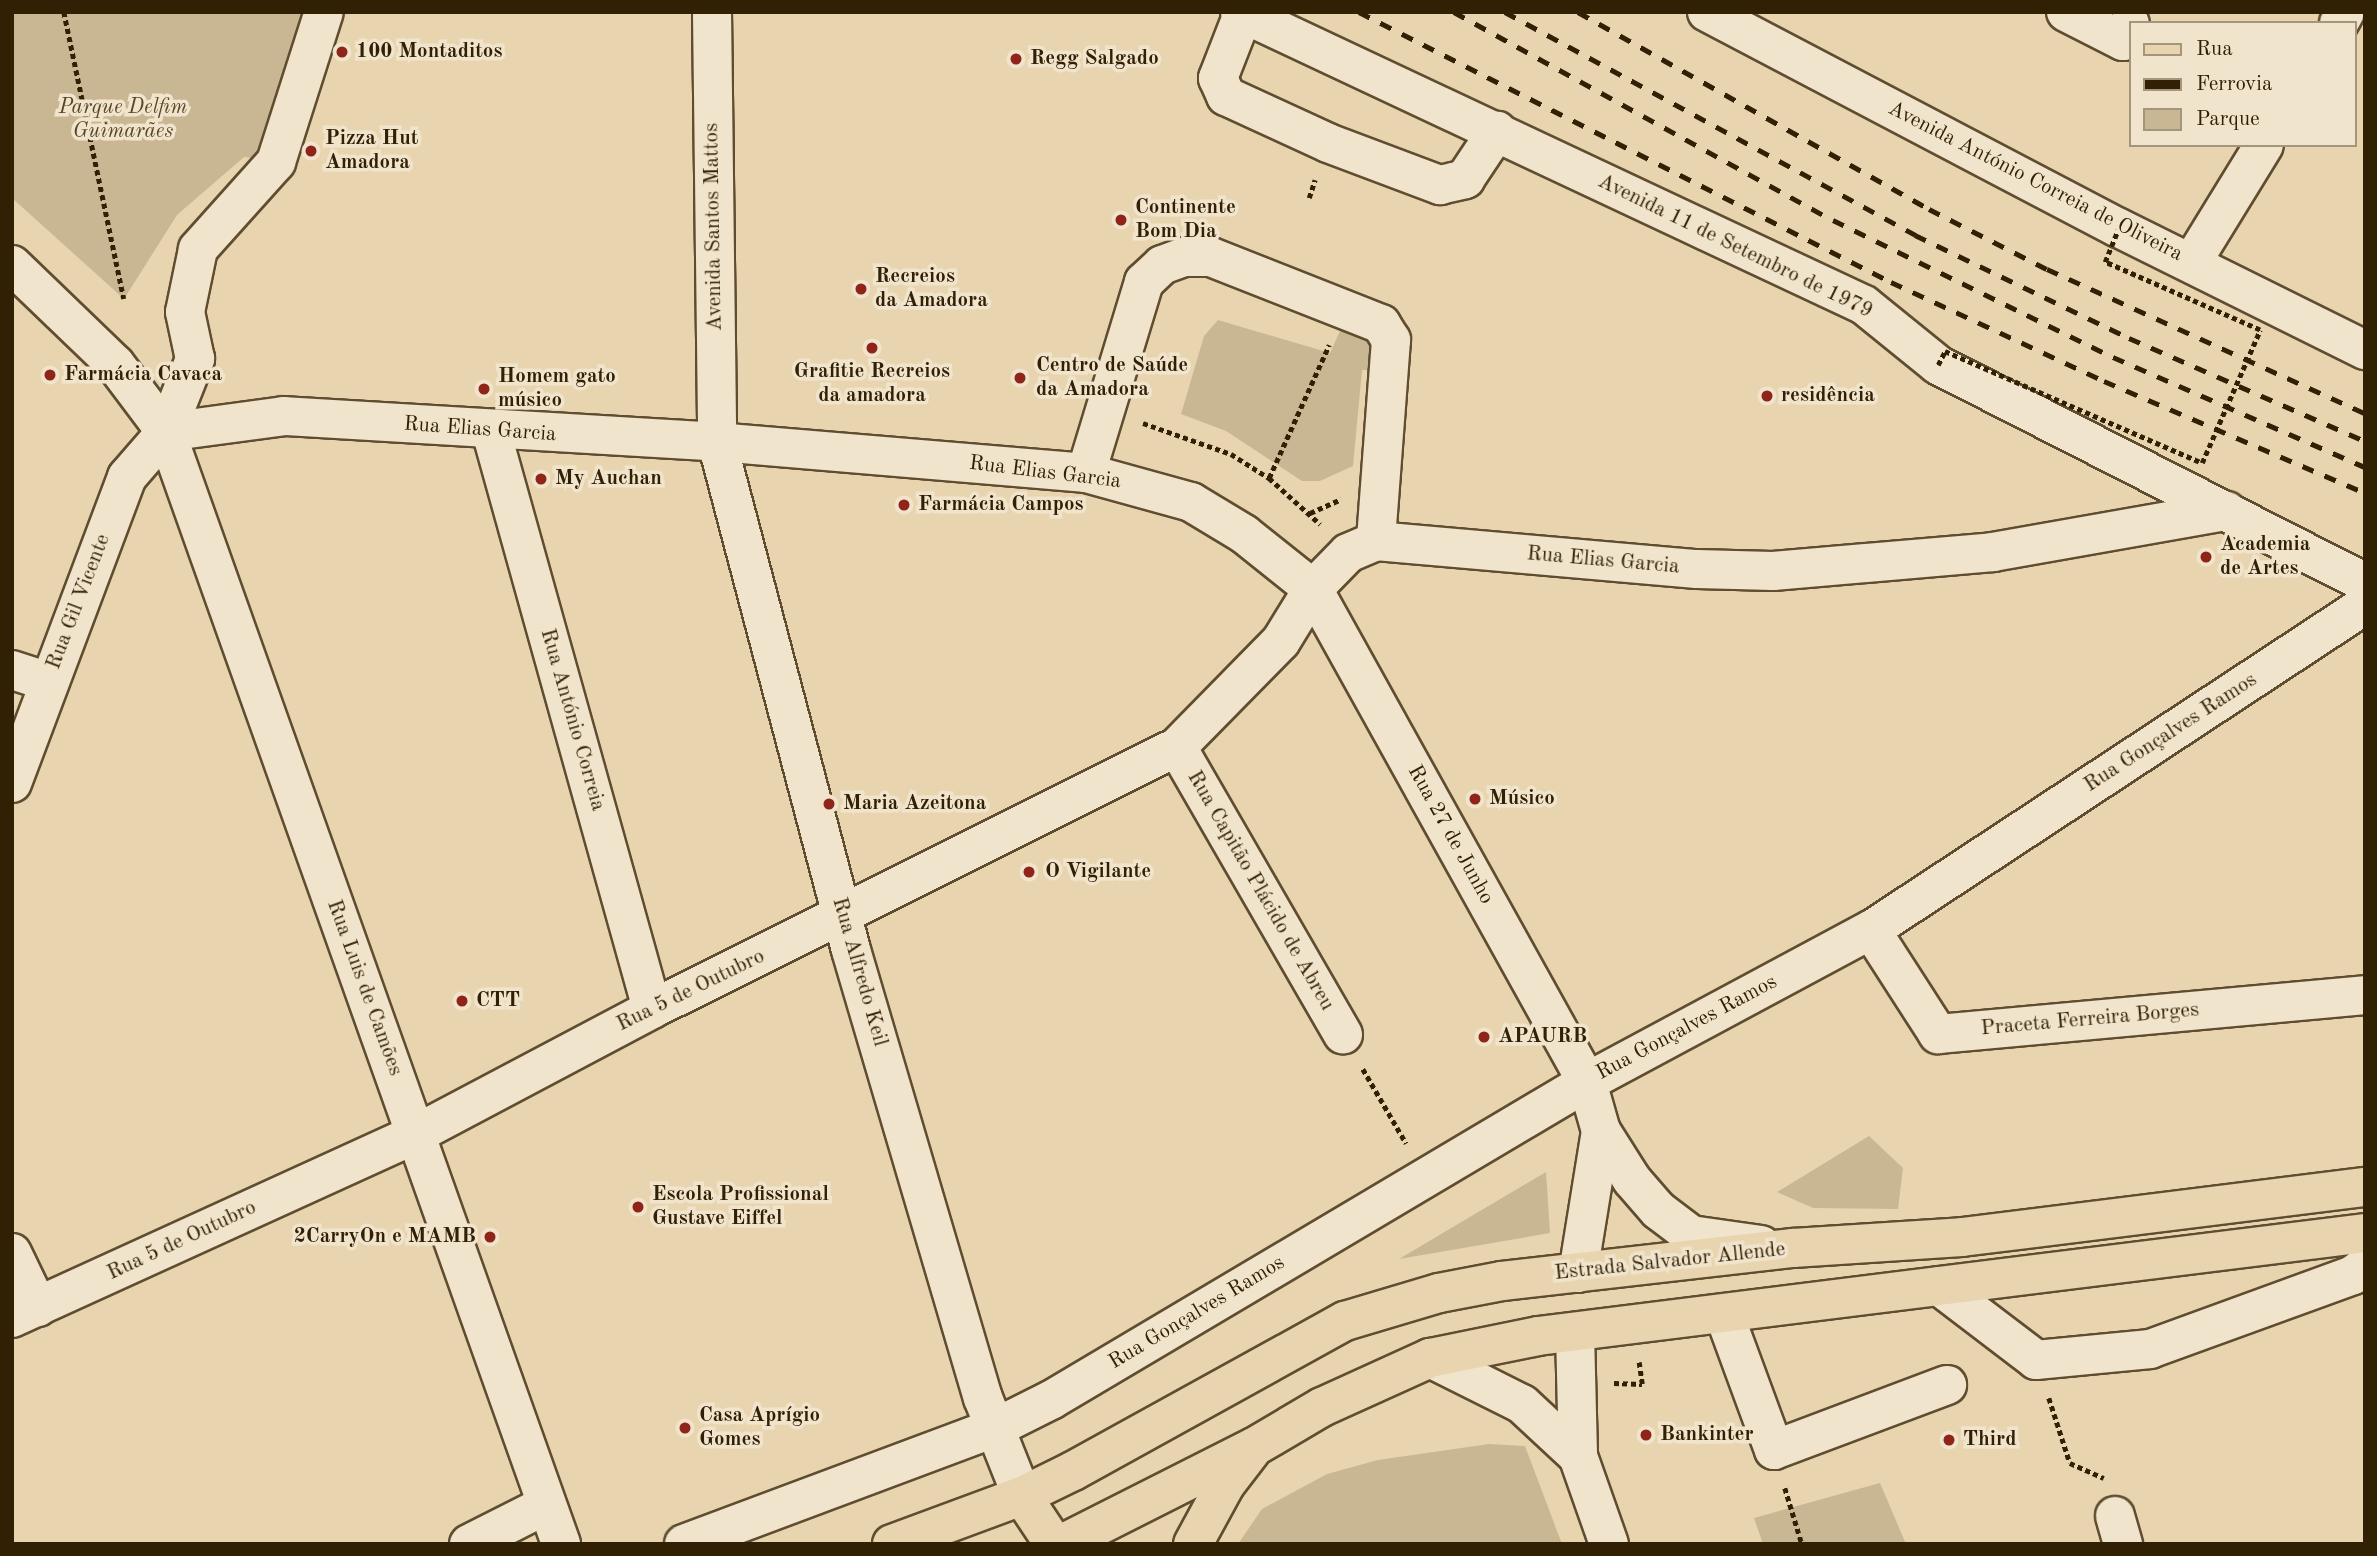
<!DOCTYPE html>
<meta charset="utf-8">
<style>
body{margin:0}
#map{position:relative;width:2377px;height:1556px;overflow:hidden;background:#e8d5b0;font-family:"Old Standard TT",serif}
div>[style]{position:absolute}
.green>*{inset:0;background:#c9b693}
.path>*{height:4.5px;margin-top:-2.25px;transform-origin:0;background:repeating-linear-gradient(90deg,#322005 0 5px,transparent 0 8.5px)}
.roads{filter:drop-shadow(2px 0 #604d30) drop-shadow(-2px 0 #604d30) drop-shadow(0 2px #604d30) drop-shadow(0 -2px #604d30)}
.minor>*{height:38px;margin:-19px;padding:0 19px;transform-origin:19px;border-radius:19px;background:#f0e4cc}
.major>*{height:38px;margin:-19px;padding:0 19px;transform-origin:19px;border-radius:19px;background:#e8d5b0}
.rail>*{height:5px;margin-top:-2.5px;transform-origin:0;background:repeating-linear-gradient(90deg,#322005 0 12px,transparent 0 24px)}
.path-bridge>*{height:4.5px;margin-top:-2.25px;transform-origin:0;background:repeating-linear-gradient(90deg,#322005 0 5px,transparent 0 8.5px)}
.dots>*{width:19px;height:19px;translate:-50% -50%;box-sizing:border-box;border:4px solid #f0e4cc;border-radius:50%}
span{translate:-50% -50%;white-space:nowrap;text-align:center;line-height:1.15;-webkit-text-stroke:7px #f0e4cc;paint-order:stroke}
.poi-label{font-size:21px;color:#322005;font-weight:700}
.left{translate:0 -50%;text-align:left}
.right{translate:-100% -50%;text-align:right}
.park-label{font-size:21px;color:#584628;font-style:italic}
.street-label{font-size:21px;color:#322005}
.frame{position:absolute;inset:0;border:14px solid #322005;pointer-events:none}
.legend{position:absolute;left:2129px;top:21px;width:228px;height:126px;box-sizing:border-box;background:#f0e4cc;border:2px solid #a4967c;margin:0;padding:9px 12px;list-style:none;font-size:21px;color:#322005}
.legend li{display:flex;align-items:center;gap:14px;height:35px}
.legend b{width:35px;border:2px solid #a4967c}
</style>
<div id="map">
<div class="green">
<i style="clip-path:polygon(12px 12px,314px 12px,267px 160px,244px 157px,177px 215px,124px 299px,12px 198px)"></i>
<i style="clip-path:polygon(1218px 320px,1330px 353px,1345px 320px,1378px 335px,1375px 370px,1362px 370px,1353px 466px,1320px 481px,1302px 481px,1226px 431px,1181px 414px,1204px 336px)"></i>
<i style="clip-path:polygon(1869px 1136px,1903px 1168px,1898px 1209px,1813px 1208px,1777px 1192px)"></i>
<i style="clip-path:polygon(1546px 1172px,1550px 1233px,1399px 1259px)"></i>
<i style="clip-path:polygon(1489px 1444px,1525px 1446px,1562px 1544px,1238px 1544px,1262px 1509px,1327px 1474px,1378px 1460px)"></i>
<i style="clip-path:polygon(1880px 1483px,1906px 1544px,1763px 1544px,1754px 1518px)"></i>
</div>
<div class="path">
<i style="left:64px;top:12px;width:293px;rotate:78.2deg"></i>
<i style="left:1309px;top:198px;width:19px;rotate:-72deg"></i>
<i style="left:1143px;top:423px;width:93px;rotate:19.4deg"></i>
<i style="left:1231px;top:454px;width:45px;rotate:32.3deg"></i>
<i style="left:1269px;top:478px;width:69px;rotate:42deg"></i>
<i style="left:1269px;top:478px;width:146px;rotate:-65.7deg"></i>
<i style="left:1310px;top:513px;width:34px;rotate:-24deg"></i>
<i style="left:1363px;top:1069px;width:86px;rotate:59.8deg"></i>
<i style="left:1614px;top:1383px;width:28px;rotate:2deg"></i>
<i style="left:1642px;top:1384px;width:22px;rotate:-98deg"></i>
<i style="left:2049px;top:1398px;width:68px;rotate:72.1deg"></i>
<i style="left:2070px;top:1463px;width:37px;rotate:24deg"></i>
<i style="left:1785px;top:1488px;width:59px;rotate:73.1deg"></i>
</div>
<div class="roads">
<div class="minor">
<i style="left:712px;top:12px;width:430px;rotate:89.3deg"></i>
<i style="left:717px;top:442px;width:525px;rotate:75.22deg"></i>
<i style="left:851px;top:950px;width:467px;rotate:73.6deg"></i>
<i style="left:983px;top:1398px;width:105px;rotate:68.3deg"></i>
<i style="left:1240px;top:12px;width:689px;rotate:25.15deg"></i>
<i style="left:1864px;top:305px;width:95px;rotate:39deg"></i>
<i style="left:1938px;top:365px;width:479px;rotate:27deg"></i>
<i style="left:1707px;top:12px;width:465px;rotate:27.7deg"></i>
<i style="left:2119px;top:228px;width:275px;rotate:26.4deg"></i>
<i style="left:2066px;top:12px;width:64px;rotate:27deg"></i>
<i style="left:2123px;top:41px;width:19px;rotate:-69deg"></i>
<i style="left:1243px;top:14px;width:69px;rotate:111.3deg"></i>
<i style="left:1218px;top:78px;width:20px;rotate:66deg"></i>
<i style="left:1226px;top:96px;width:112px;rotate:24.7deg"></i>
<i style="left:1328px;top:143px;width:120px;rotate:20.6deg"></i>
<i style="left:1440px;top:185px;width:26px;rotate:-13deg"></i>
<i style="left:1465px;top:179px;width:58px;rotate:-56.3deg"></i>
<i style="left:2339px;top:23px;width:13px;rotate:-61deg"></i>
<i style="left:2192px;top:262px;width:137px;rotate:-58.4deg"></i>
<i style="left:12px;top:265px;width:143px;rotate:43.9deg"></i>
<i style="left:115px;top:364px;width:85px;rotate:53.1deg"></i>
<i style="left:166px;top:432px;width:1180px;rotate:70.44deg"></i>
<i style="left:491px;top:431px;width:600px;rotate:74.43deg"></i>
<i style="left:166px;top:432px;width:119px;rotate:-7.7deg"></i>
<i style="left:284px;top:416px;width:434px;rotate:3.4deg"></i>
<i style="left:717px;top:442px;width:370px;rotate:4.8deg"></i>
<i style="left:1086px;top:473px;width:109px;rotate:15.4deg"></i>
<i style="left:1191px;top:502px;width:62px;rotate:31.1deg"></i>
<i style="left:1244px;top:534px;width:88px;rotate:38.6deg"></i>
<i style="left:1313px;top:589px;width:564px;rotate:60.94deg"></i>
<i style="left:1587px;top:1082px;width:51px;rotate:74.1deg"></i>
<i style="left:1601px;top:1131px;width:58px;rotate:57.7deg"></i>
<i style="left:1632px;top:1180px;width:40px;rotate:49deg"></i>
<i style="left:1658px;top:1210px;width:41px;rotate:37.1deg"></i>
<i style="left:1691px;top:1235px;width:71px;rotate:8.1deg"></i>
<i style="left:1086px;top:473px;width:200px;rotate:-73.1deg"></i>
<i style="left:1144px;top:282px;width:25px;rotate:-43deg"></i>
<i style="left:1162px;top:265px;width:23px;rotate:-20deg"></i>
<i style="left:1184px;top:257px;width:27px"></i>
<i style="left:1211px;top:257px;width:183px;rotate:21.5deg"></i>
<i style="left:1381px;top:324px;width:19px;rotate:58deg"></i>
<i style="left:1391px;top:340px;width:202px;rotate:94.3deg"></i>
<i style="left:12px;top:670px;width:39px;rotate:18deg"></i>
<i style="left:1177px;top:747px;width:332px;rotate:60deg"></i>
<i style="left:12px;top:783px;width:327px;rotate:-69.4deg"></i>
<i style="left:127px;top:477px;width:60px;rotate:-49.1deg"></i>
<i style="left:166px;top:432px;width:79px;rotate:-68.3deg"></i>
<i style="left:195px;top:359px;width:48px;rotate:-102deg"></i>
<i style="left:185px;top:312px;width:64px;rotate:-78.3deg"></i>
<i style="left:198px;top:249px;width:117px;rotate:-48.1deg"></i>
<i style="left:276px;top:162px;width:157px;rotate:-72.3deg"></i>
<i style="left:1871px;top:930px;width:124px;rotate:57.2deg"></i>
<i style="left:1938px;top:1034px;width:429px;rotate:-5.2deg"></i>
<i style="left:12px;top:1253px;width:60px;rotate:64.3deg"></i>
<i style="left:1578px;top:1273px;width:144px;rotate:-80.8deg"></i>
<i style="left:1939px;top:1286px;width:122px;rotate:37.3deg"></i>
<i style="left:2036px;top:1360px;width:115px;rotate:-5.5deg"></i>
<i style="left:2150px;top:1349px;width:216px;rotate:-20deg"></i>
<i style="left:2353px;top:1275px;width:15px;rotate:-37deg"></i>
<i style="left:1724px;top:1314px;width:145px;rotate:69.8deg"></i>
<i style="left:1774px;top:1450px;width:185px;rotate:-20.6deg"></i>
<i style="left:12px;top:1318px;width:444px;rotate:-24.5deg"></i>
<i style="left:416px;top:1134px;width:267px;rotate:-27.9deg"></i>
<i style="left:652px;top:1009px;width:587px;rotate:-26.52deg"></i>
<i style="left:1177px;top:747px;width:148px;rotate:-45.5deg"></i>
<i style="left:1281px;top:641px;width:61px;rotate:-58.4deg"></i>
<i style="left:1313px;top:589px;width:50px;rotate:-45.8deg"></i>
<i style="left:1348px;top:553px;width:30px;rotate:-23deg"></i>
<i style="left:1376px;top:541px;width:322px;rotate:5deg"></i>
<i style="left:1697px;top:569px;width:76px;rotate:1.5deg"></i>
<i style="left:1773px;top:571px;width:221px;rotate:-4.9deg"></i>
<i style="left:1993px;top:552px;width:237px;rotate:-10deg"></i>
<i style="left:1575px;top:1332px;width:124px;rotate:88.6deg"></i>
<i style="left:1578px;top:1456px;width:93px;rotate:70.6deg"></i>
<i style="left:1430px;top:1358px;width:103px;rotate:26.6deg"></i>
<i style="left:1522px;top:1404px;width:76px;rotate:42.9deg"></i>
<i style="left:2115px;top:1516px;width:29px;rotate:74deg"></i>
<i style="left:469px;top:1544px;width:86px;rotate:-26.9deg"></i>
<i style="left:684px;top:1544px;width:332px;rotate:-20.5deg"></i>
<i style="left:995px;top:1428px;width:63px;rotate:-26.6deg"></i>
<i style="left:1051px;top:1400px;width:623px;rotate:-30.68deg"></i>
<i style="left:1587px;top:1082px;width:322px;rotate:-28.2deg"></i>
<i style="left:1871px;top:930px;width:591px;rotate:-33.34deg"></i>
</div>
<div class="major">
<i style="left:1022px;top:1496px;width:58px;rotate:56.3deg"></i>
<i style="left:892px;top:1544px;width:139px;rotate:-20.3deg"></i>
<i style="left:1022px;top:1496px;width:57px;rotate:-26.1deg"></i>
<i style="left:1073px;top:1471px;width:311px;rotate:-28.9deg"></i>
<i style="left:1345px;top:1321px;width:98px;rotate:-16.6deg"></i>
<i style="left:1439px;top:1293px;width:64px;rotate:-10.8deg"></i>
<i style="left:1502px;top:1281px;width:293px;rotate:-6.5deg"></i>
<i style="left:1793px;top:1248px;width:169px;rotate:-3.7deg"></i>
<i style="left:1962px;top:1237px;width:406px;rotate:-7.1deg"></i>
<i style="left:1062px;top:1544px;width:215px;rotate:-26.8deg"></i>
<i style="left:1254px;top:1447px;width:79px;rotate:-30.5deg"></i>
<i style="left:1322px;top:1407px;width:119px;rotate:-24.4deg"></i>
<i style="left:1430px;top:1358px;width:110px;rotate:-11.5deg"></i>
<i style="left:1538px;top:1336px;width:833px;rotate:-7.1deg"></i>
<i style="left:1193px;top:1544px;width:67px;rotate:-61.5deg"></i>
<i style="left:1225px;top:1485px;width:43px;rotate:-52.6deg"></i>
</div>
</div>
<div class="rail">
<i style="left:1359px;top:12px;width:597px;rotate:26.91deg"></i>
<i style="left:1891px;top:282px;width:235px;rotate:24.9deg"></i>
<i style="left:2104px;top:381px;width:284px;rotate:23.2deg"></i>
<i style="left:1454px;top:12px;width:432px;rotate:28.8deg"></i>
<i style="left:1833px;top:220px;width:312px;rotate:26.1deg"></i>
<i style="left:2113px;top:357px;width:275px;rotate:23.6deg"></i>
<i style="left:1505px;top:12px;width:467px;rotate:28.5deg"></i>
<i style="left:1915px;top:235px;width:237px;rotate:25.7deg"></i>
<i style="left:2129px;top:338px;width:257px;rotate:23.6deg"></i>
<i style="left:1578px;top:12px;width:403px;rotate:29.3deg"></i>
<i style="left:1929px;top:209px;width:132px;rotate:27deg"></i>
<i style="left:2047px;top:269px;width:349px;rotate:24.4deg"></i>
</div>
<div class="path-bridge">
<i style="left:1938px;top:365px;width:16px;rotate:-63deg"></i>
<i style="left:1945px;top:351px;width:280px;rotate:23.5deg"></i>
<i style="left:2202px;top:463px;width:145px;rotate:-66.4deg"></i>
<i style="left:2260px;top:330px;width:169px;rotate:-156.3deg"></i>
<i style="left:2105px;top:262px;width:37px;rotate:-68deg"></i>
</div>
<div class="dots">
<i style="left:342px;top:52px;background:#8f2418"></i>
<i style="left:1016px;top:59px;background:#8f2418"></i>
<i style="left:311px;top:151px;background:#8f2418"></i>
<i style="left:1121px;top:220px;background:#8f2418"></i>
<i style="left:861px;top:289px;background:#8f2418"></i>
<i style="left:872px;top:348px;background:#8f2418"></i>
<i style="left:50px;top:375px;background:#8f2418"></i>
<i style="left:1020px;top:378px;background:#8f2418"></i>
<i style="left:484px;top:389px;background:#8f2418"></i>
<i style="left:1767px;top:396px;background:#8f2418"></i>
<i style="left:541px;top:479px;background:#8f2418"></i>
<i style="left:904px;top:505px;background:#8f2418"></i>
<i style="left:2206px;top:557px;background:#8f2418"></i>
<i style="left:1475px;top:799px;background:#8f2418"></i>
<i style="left:829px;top:804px;background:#8f2418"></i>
<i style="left:1029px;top:872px;background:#8f2418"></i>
<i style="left:462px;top:1001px;background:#8f2418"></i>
<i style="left:1484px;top:1037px;background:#8f2418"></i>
<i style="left:638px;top:1207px;background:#8f2418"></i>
<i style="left:490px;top:1237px;background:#8f2418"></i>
<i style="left:685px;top:1428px;background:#8f2418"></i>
<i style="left:1646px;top:1435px;background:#8f2418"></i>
<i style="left:1949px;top:1440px;background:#8f2418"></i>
</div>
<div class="poi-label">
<span class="left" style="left:356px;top:52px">100 Montaditos</span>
<span class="left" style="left:1030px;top:59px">Regg Salgado</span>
<span class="left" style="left:325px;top:151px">Pizza Hut<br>Amadora</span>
<span class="left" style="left:1135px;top:220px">Continente<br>Bom Dia</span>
<span class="left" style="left:875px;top:289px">Recreios<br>da Amadora</span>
<span class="left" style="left:1036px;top:378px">Centro de Saúde<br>da Amadora</span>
<span style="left:872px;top:384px">Grafitie Recreios<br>da amadora</span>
<span class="left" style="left:64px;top:375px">Farmácia Cavaca</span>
<span class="left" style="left:498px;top:389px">Homem gato<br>músico</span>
<span class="left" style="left:1781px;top:396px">residência</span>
<span class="left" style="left:555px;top:479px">My Auchan</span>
<span class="left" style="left:918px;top:505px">Farmácia Campos</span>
<span class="left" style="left:2220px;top:557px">Academia<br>de Artes</span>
<span class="left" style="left:1489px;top:799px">Músico</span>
<span class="left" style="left:843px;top:804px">Maria Azeitona</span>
<span class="left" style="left:1045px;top:872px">O Vigilante</span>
<span class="left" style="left:476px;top:1001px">CTT</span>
<span class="left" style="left:1498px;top:1037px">APAURB</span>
<span class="left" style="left:652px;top:1207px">Escola Profissional<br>Gustave Eiffel</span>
<span class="right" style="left:476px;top:1237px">2CarryOn e MAMB</span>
<span class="left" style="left:699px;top:1428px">Casa Aprígio<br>Gomes</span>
<span class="left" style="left:1660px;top:1435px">Bankinter</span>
<span class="left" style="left:1963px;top:1440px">Third</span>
</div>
<div class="park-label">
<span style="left:123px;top:120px">Parque Delfim<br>Guimarães</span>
</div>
<div class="street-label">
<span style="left:2035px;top:182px;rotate:27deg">Avenida António Correia de Oliveira</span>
<span style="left:714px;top:227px;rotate:-91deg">Avenida Santos Mattos</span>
<span style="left:1735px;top:247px;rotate:26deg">Avenida 11 de Setembro de 1979</span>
<span style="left:480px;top:430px;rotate:4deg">Rua Elias Garcia</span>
<span style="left:1045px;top:473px;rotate:7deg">Rua Elias Garcia</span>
<span style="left:1603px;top:561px;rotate:5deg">Rua Elias Garcia</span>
<span style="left:79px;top:602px;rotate:-69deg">Rua Gil Vicente</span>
<span style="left:572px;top:720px;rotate:74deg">Rua António Correia</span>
<span style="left:2171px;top:733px;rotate:-33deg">Rua Gonçalves Ramos</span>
<span style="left:1450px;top:835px;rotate:61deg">Rua 27 de Junho</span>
<span style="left:1260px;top:891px;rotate:60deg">Rua Capitão Plácido de Abreu</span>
<span style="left:859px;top:972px;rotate:74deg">Rua Alfredo Keil</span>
<span style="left:364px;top:988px;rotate:70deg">Rua Luis de Camões</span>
<span style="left:691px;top:991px;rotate:-26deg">Rua 5 de Outubro</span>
<span style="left:2090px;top:1020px;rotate:-5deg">Praceta Ferreira Borges</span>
<span style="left:1687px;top:1028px;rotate:-28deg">Rua Gonçalves Ramos</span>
<span style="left:182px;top:1241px;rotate:-25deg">Rua 5 de Outubro</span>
<span style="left:1670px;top:1262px;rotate:-6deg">Estrada Salvador Allende</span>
<span style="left:1197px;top:1313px;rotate:-31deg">Rua Gonçalves Ramos</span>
</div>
<div class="frame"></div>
<ul class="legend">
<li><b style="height:9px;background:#e8d5b0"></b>Rua</li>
<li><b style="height:9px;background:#322005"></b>Ferrovia</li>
<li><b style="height:19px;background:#c9b693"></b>Parque</li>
</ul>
</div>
